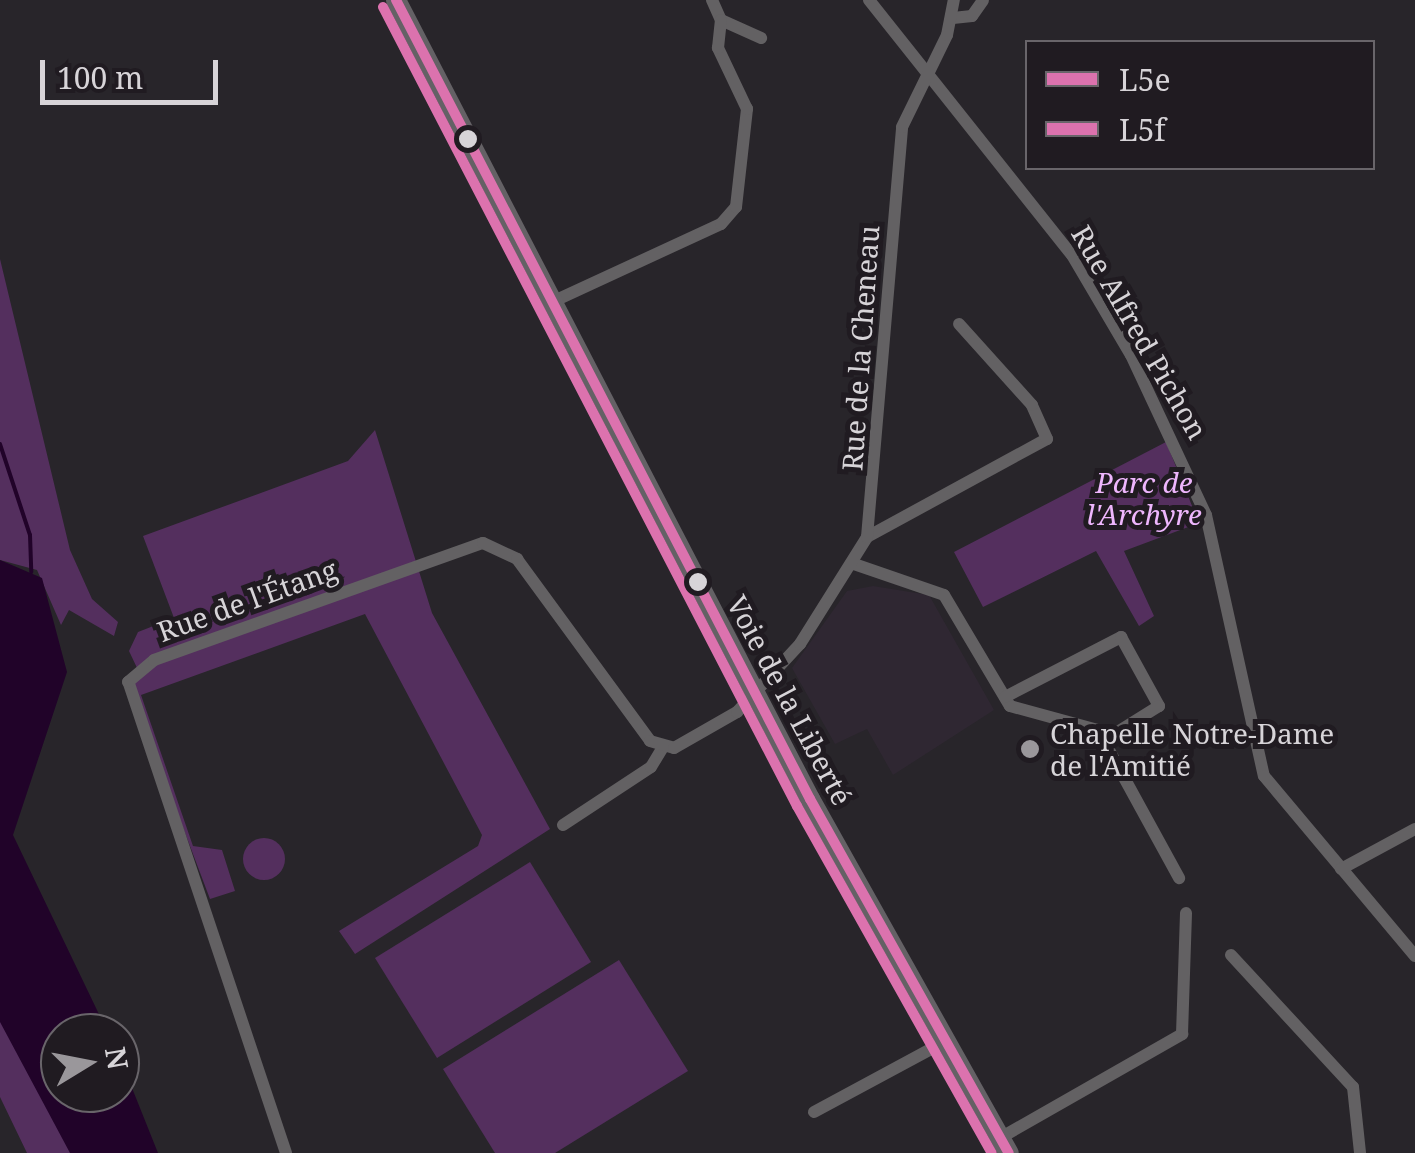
<!DOCTYPE html>
<meta charset="utf-8">
<style>
body{margin:0}
#map{position:relative;width:1415px;height:1153px;overflow:hidden;background:#28252a;font-family:"Noto Serif",serif}
div>[style]{position:absolute}
.built>*{inset:0;background:#2f2732}
.green>*{inset:0;background:#542f5e}
.round{border-radius:50%}
.water>*{inset:0;background:#210329}
.stream>*{height:4px;margin:-2px;padding:0 2px;transform-origin:2px;border-radius:2px;background:#210329}
.street>*{height:12px;margin:-6px;padding:0 6px;transform-origin:6px;border-radius:6px;background:#636163}
.primary>*{height:20px;margin:-10px;padding:0 10px;transform-origin:10px;border-radius:10px;background:#646165}
.bus-1>*{height:10px;margin:-5px;padding:0 5px;transform-origin:5px;border-radius:5px;background:#dc72ae}
.bus-2>*{height:10px;margin:-5px;padding:0 5px;transform-origin:5px;border-radius:5px;background:#dc72ae}
.dots>*{width:28px;height:28px;translate:-50% -50%;box-sizing:border-box;border:5px solid #201b21;border-radius:50%}
span{translate:-50% -50%;white-space:nowrap;text-align:center;line-height:1.15;-webkit-text-stroke:10px #201b21;paint-order:stroke}
.street-label{font-size:28px;color:#d7d4d8}
.park-label{font-size:28px;color:#eeb6fd;font-style:italic}
.poi-label{font-size:28px;color:#d7d4d8}
.left{translate:0 -50%;text-align:left}
.legend{position:absolute;left:1025px;top:40px;width:350px;height:130px;box-sizing:border-box;background:#201b21;border:2px solid #69656a;margin:0;padding:12px 18px;list-style:none;font-size:30px;color:#d7d4d8}
.legend li{display:flex;align-items:center;gap:20px;height:50px}
.legend b{width:50px;border:2px solid #69656a}
.north{position:absolute;left:40px;top:1013px;width:100px;height:100px;box-sizing:border-box;background:#201b21;border:2px solid #69656a;border-radius:50%;rotate:80deg;font-size:28px;font-weight:700;line-height:40px;text-align:center;color:#d7d4d8}
.north::after{content:'';display:block;margin:auto;width:35px;height:45px;background:#9a979b;clip-path:polygon(50% 0,100% 100%,50% 72%,0 100%)}
.scale{position:absolute;left:40px;top:60px;width:178px;height:45px;box-sizing:border-box;border:5px solid #d7d4d8;border-top:0;padding-left:12px;font-size:30px;line-height:35px;white-space:nowrap;color:#d7d4d8;-webkit-text-stroke:8px #201b21;paint-order:stroke}
</style>
<div id="map">
<div class="built">
<i style="clip-path:polygon(873px 586px,929px 595px,994px 710px,893px 775px,867px 729px,835px 744px,792px 668px,847px 591px)"></i>
</div>
<div class="green">
<i style="clip-path:polygon(0 259px,70px 550px,92px 599px,118px 622px,114px 636px,69px 610px,61px 625px,37px 570px,0 560px)"></i>
<i style="clip-path:polygon(375px 430px,432px 613px,550px 829px,355px 954px,339px 931px,478px 846px,482px 835px,365px 614px,141px 695px,193px 846px,222px 850px,235px 891px,210px 899px,128px 682px,138px 670px,129px 651px,138px 632px,174px 618px,143px 536px,348px 461px)"></i>
<i style="clip-path:polygon(1166px 442px,1199px 523px,1124px 551px,1154px 616px,1139px 626px,1096px 551px,983px 607px,954px 552px)"></i>
<i class="round" style="left:243px;top:838px;width:42px;height:42px"></i>
<i style="clip-path:polygon(530px 862px,591px 962px,437px 1058px,375px 958px)"></i>
<i style="clip-path:polygon(619px 960px,688px 1071px,555px 1153px,495px 1153px,443px 1069px)"></i>
<i style="clip-path:polygon(0 989px,60px 1093px,102px 1153px,27px 1153px,0 1097px)"></i>
</div>
<div class="water">
<i style="clip-path:polygon(0 560px,42px 578px,67px 672px,13px 835px,108px 1033px,60px 1033px,60px 1093px,120px 1093px,120px 1058px,158px 1153px,70px 1153px,0 1022px)"></i>
</div>
<div class="stream">
<i style="left:0;top:444px;width:96px;rotate:71.8deg"></i>
<i style="left:30px;top:535px;width:37px;rotate:88deg"></i>
</div>
<div class="street">
<i style="left:712px;top:0;width:22px;rotate:66deg"></i>
<i style="left:721px;top:20px;width:44px;rotate:24.2deg"></i>
<i style="left:869px;top:0;width:326px;rotate:51.5deg"></i>
<i style="left:1072px;top:255px;width:116px;rotate:59.5deg"></i>
<i style="left:1131px;top:355px;width:177px;rotate:64.9deg"></i>
<i style="left:1206px;top:515px;width:267px;rotate:77.5deg"></i>
<i style="left:1264px;top:776px;width:235px;rotate:50deg"></i>
<i style="left:953px;top:18px;width:19px;rotate:-6deg"></i>
<i style="left:972px;top:16px;width:19px;rotate:-55deg"></i>
<i style="left:552px;top:302px;width:186px;rotate:-24.8deg"></i>
<i style="left:721px;top:224px;width:23px;rotate:-49deg"></i>
<i style="left:736px;top:207px;width:99px;rotate:-83.6deg"></i>
<i style="left:747px;top:109px;width:68px;rotate:-115.4deg"></i>
<i style="left:718px;top:48px;width:28px;rotate:-84deg"></i>
<i style="left:867px;top:537px;width:205px;rotate:-28.6deg"></i>
<i style="left:1047px;top:439px;width:37px;rotate:-114deg"></i>
<i style="left:1032px;top:405px;width:109px;rotate:-132deg"></i>
<i style="left:854px;top:564px;width:95px;rotate:19deg"></i>
<i style="left:944px;top:595px;width:129px;rotate:59.3deg"></i>
<i style="left:1010px;top:706px;width:91px;rotate:15.3deg"></i>
<i style="left:1098px;top:730px;width:169px;rotate:61.3deg"></i>
<i style="left:1005px;top:697px;width:131px;rotate:-27.3deg"></i>
<i style="left:1121px;top:637px;width:79px;rotate:61.2deg"></i>
<i style="left:1159px;top:706px;width:66px;rotate:148deg"></i>
<i style="left:563px;top:825px;width:105px;rotate:-33.4deg"></i>
<i style="left:651px;top:767px;width:23px;rotate:-59deg"></i>
<i style="left:1341px;top:869px;width:84px;rotate:-28.4deg"></i>
<i style="left:1231px;top:955px;width:180px;rotate:47.3deg"></i>
<i style="left:1353px;top:1087px;width:66px;rotate:83.9deg"></i>
<i style="left:814px;top:1112px;width:150px;rotate:-28.3deg"></i>
<i style="left:1000px;top:1138px;width:210px;rotate:-29.7deg"></i>
<i style="left:1182px;top:1034px;width:121px;rotate:-88.1deg"></i>
<i style="left:286px;top:1153px;width:497px;rotate:-108.5deg"></i>
<i style="left:128px;top:682px;width:34px;rotate:-40deg"></i>
<i style="left:154px;top:660px;width:349px;rotate:-19.6deg"></i>
<i style="left:483px;top:543px;width:38px;rotate:25deg"></i>
<i style="left:517px;top:559px;width:225px;rotate:53.8deg"></i>
<i style="left:650px;top:741px;width:25px;rotate:16deg"></i>
<i style="left:674px;top:748px;width:73px;rotate:-29.7deg"></i>
<i style="left:737px;top:712px;width:93px;rotate:-47.2deg"></i>
<i style="left:800px;top:644px;width:126px;rotate:-57.9deg"></i>
<i style="left:867px;top:537px;width:411px;rotate:-85.1deg"></i>
<i style="left:902px;top:127px;width:102px;rotate:-63.9deg"></i>
<i style="left:947px;top:35px;width:36px;rotate:-79deg"></i>
</div>
<div class="primary">
<i style="left:396px;top:0;width:900px;rotate:62.61deg"></i>
<i style="left:810px;top:799px;width:406px;rotate:60.7deg"></i>
</div>
<div class="bus-1">
<i style="left:396px;top:0;width:900px;rotate:62.61deg"></i>
<i style="left:810px;top:799px;width:406px;rotate:60.7deg"></i>
</div>
<div class="bus-2">
<i style="left:383px;top:7px;width:900px;rotate:62.61deg"></i>
<i style="left:797px;top:806px;width:398px;rotate:60.7deg"></i>
</div>
<div class="dots">
<i style="left:468px;top:139px;background:#d7d4d8"></i>
<i style="left:698px;top:582px;background:#d7d4d8"></i>
<i style="left:1030px;top:749px;background:#9a979b"></i>
</div>
<div class="street-label">
<span style="left:1140px;top:332px;rotate:60deg">Rue Alfred Pichon</span>
<span style="left:860px;top:348px;rotate:-86deg">Rue de la Cheneau</span>
<span style="left:247px;top:600px;rotate:-20deg">Rue de l'Étang</span>
<span style="left:790px;top:700px;rotate:62deg">Voie de la Liberté</span>
</div>
<div class="park-label">
<span style="left:1144px;top:498px">Parc de<br>l'Archyre</span>
</div>
<div class="poi-label">
<span class="left" style="left:1050px;top:749px">Chapelle Notre-Dame<br>de l'Amitié</span>
</div>
<ul class="legend">
<li><b style="height:12px;background:#dc72ae"></b>L5e</li>
<li><b style="height:12px;background:#dc72ae"></b>L5f</li>
</ul>
<div class="north">N</div>
<div class="scale">100 m</div>
</div>
